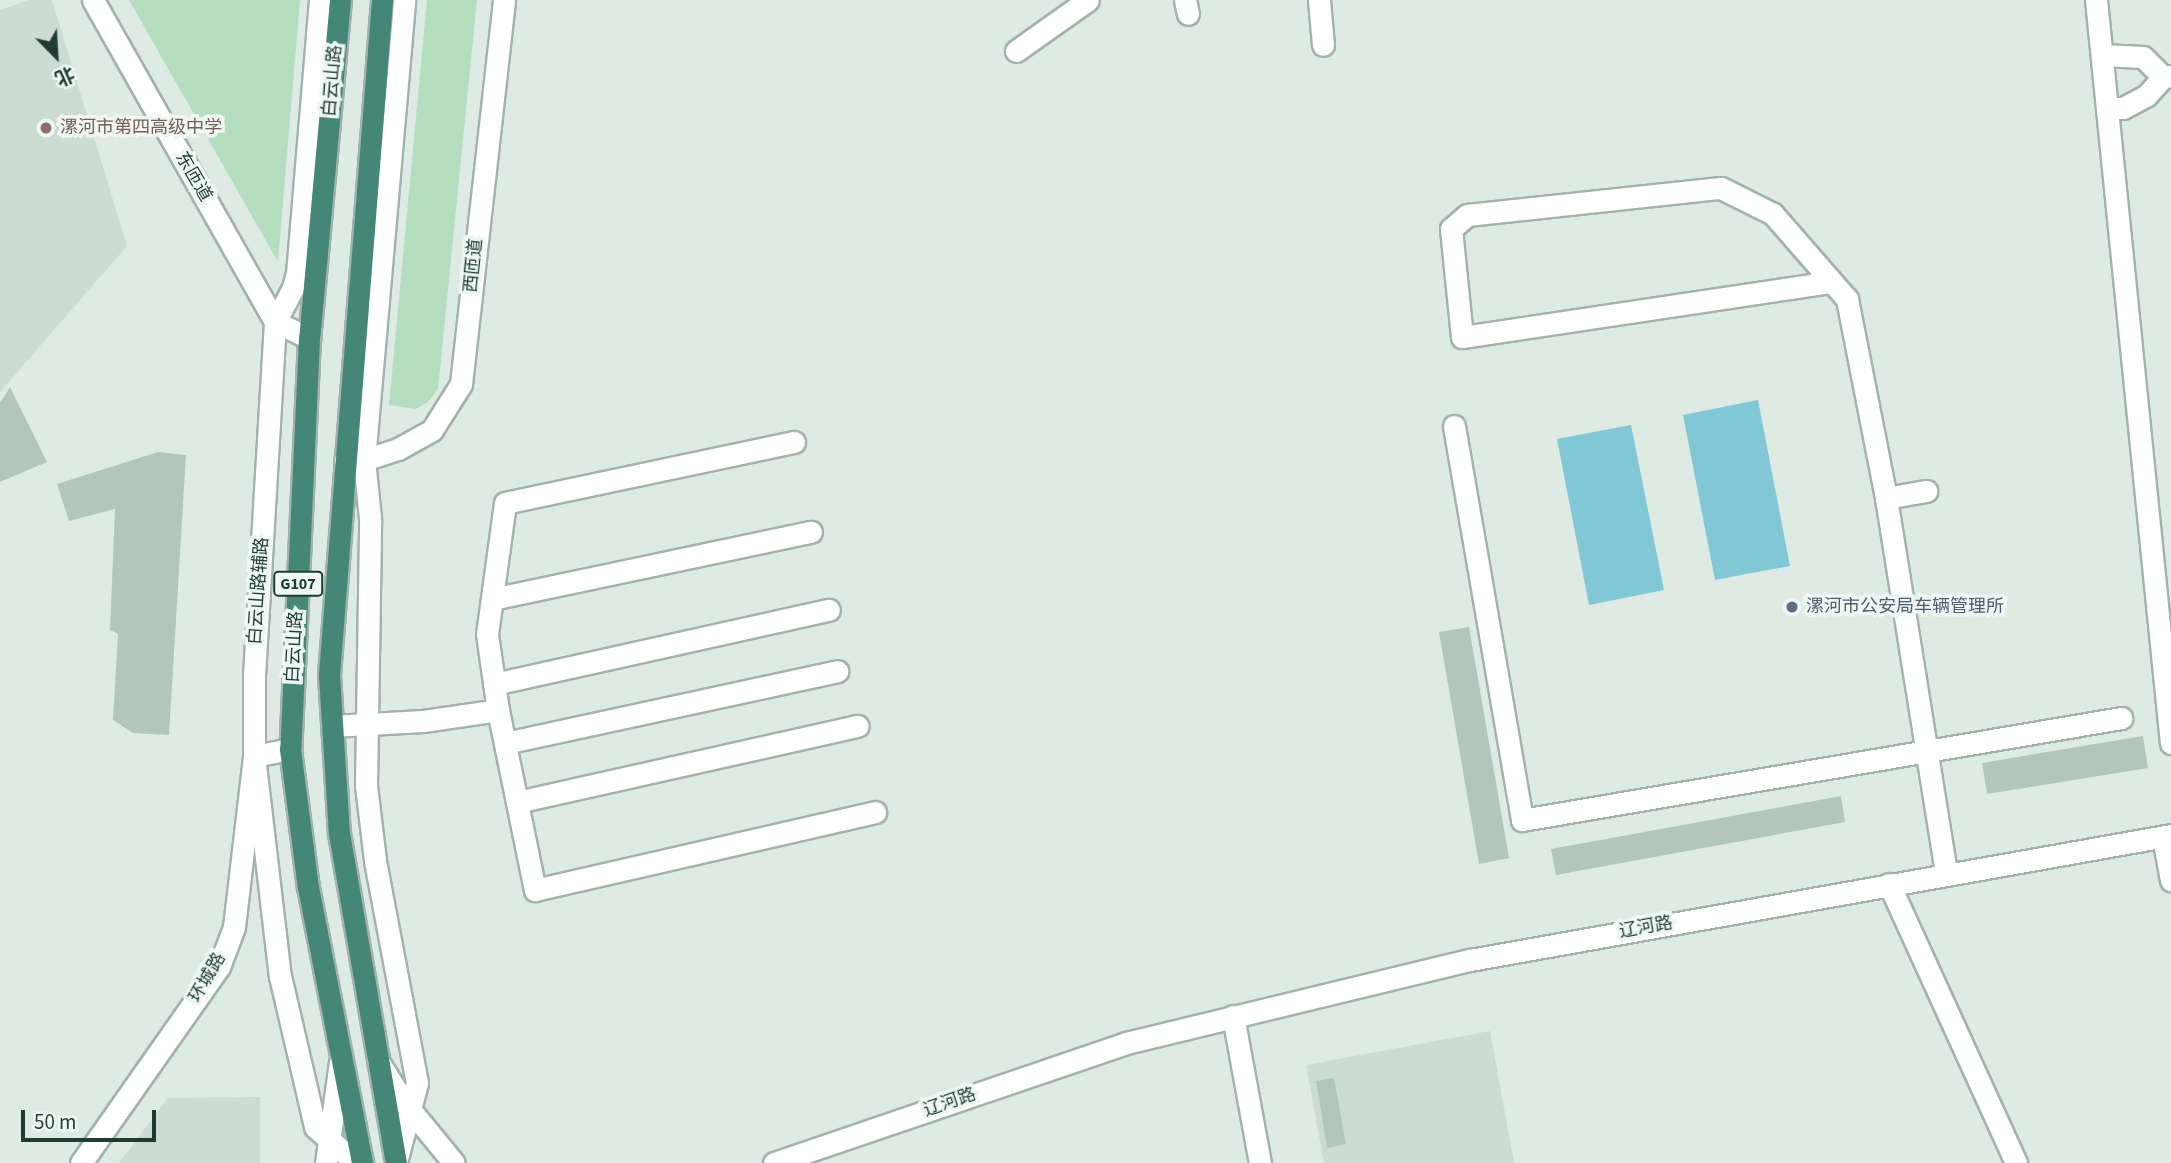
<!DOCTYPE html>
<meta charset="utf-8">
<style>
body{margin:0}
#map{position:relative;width:2171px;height:1163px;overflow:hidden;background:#deebe5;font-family:"Source Sans 3","Noto Sans SC",sans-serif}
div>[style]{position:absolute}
.built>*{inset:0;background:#ccdbd4}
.green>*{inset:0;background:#b5dec1}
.water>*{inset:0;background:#81c7d5}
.building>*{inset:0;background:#b3c6be}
.roads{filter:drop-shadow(2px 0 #a1b3ac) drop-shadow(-2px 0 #a1b3ac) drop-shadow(0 2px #a1b3ac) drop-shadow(0 -2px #a1b3ac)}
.minor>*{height:21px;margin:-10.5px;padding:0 10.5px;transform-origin:10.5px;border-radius:10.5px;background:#fff}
.tertiary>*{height:21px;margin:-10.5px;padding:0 10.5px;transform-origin:10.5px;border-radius:10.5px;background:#fff}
.secondary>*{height:21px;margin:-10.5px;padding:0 10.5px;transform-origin:10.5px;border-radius:10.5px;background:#fff}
.trunk>*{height:21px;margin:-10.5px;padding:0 10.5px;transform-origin:10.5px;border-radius:10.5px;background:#448778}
.dots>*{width:19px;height:19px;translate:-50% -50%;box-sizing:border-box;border:4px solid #eff7f3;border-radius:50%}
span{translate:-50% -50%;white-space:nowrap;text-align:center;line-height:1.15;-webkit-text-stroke:7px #eff7f3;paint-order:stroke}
.shield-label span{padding:2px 5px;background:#eff7f3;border:2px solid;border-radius:5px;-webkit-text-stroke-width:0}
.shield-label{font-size:16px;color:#1e3c34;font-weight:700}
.street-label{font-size:18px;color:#1e3c34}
.education-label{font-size:18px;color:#785e54}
.left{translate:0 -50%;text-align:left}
.service-label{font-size:18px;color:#4e5e75}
.north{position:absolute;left:21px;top:21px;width:70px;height:70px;-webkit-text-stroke:5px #eff7f3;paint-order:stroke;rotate:156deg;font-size:19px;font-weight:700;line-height:28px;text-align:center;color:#1e3c34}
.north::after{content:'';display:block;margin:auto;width:24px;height:32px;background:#1e3c34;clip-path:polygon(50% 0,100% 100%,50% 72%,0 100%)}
.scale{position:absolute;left:21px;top:1110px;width:135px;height:32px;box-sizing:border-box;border:4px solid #1e3c34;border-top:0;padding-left:9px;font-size:21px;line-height:24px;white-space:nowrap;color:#1e3c34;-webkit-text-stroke:5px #eff7f3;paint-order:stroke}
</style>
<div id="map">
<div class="built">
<i style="clip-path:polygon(29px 0,52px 0,127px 246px,0 392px,0 10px)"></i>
<i style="clip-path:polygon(1490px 1031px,1514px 1163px,1324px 1163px,1306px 1065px)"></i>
<i style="clip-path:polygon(260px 1097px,260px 1163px,119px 1163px,168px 1098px)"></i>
</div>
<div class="green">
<i style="clip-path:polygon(129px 0,300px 0,278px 262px)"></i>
<i style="clip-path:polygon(427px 0,477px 0,438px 389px,428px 402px,416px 409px,389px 405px)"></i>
</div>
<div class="water">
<i style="clip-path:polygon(1758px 400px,1790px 566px,1715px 580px,1683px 415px)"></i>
<i style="clip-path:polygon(1631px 425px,1664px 590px,1589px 605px,1557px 439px)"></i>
</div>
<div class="building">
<i style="clip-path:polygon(10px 387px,47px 462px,0 482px,0 403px)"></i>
<i style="clip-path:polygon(158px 452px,186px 455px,169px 735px,133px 733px,113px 720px,118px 634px,110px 630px,115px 509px,69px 521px,57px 484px)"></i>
<i style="clip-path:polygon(1469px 627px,1509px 858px,1479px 864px,1439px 632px)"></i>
<i style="clip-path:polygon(2143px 736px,2148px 768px,1987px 794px,1982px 763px)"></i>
<i style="clip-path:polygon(1841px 796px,1845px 822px,1556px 875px,1551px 849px)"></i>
<i style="clip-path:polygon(1334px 1078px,1346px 1144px,1327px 1148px,1316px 1081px)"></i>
</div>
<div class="roads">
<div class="minor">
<i style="left:320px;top:0;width:274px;rotate:94.8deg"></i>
<i style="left:297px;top:273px;width:16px;rotate:105deg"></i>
<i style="left:293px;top:288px;width:38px;rotate:118deg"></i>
<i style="left:275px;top:322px;width:352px;rotate:93.4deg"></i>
<i style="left:254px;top:673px;width:83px;rotate:90deg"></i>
<i style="left:254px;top:756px;width:222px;rotate:83.3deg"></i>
<i style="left:280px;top:976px;width:155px;rotate:76.9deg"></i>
<i style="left:315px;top:1127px;width:55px;rotate:41.3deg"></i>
<i style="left:1185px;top:0;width:14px;rotate:78deg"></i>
<i style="left:1319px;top:0;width:45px;rotate:84.9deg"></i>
<i style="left:2096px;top:0;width:747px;rotate:84.24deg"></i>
<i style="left:1016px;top:51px;width:88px;rotate:-35.3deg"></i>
<i style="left:2102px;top:55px;width:41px;rotate:2.8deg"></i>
<i style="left:2143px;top:57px;width:28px;rotate:45deg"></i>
<i style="left:2163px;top:77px;width:8px;rotate:-7deg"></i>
<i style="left:2107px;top:108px;width:16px"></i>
<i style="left:2123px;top:108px;width:26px;rotate:-28deg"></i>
<i style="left:2146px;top:96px;width:25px;rotate:-48deg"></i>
<i style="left:1831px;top:282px;width:373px;rotate:171.5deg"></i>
<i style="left:1462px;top:337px;width:109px;rotate:-95.8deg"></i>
<i style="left:1451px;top:229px;width:21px;rotate:-41deg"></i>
<i style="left:1467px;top:215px;width:255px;rotate:-6.1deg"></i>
<i style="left:1721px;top:188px;width:58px;rotate:26.6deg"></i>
<i style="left:1773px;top:214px;width:113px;rotate:49deg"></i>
<i style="left:1847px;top:299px;width:203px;rotate:78.9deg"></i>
<i style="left:1886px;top:498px;width:381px;rotate:80.9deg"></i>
<i style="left:1454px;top:426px;width:400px;rotate:80.2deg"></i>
<i style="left:1522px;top:820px;width:608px;rotate:-9.66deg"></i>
<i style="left:794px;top:442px;width:295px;rotate:168.1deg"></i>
<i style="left:505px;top:503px;width:132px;rotate:97.8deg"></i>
<i style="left:487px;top:634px;width:77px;rotate:81.8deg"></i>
<i style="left:498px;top:710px;width:184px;rotate:78.4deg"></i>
<i style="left:535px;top:890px;width:349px;rotate:-12.9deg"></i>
<i style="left:1886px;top:498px;width:41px;rotate:-9.9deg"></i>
<i style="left:492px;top:599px;width:326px;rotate:-11.9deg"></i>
<i style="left:494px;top:684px;width:343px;rotate:-12.5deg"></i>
<i style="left:332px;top:726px;width:91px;rotate:-3.1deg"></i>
<i style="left:423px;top:721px;width:76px;rotate:-8.3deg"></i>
<i style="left:505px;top:743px;width:340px;rotate:-12.2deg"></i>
<i style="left:517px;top:802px;width:349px;rotate:-12.6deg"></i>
<i style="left:2163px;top:837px;width:44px;rotate:79.5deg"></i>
<i style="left:1889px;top:884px;width:307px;rotate:65.5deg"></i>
<i style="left:1233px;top:1016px;width:149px;rotate:79.6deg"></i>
<i style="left:396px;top:1162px;width:82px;rotate:-75.1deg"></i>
<i style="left:417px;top:1083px;width:227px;rotate:-100.7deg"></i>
<i style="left:375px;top:860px;width:75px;rotate:-96.9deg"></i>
<i style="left:366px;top:786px;width:268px;rotate:-89.1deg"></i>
<i style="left:370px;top:518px;width:58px;rotate:-95.9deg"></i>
<i style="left:364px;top:460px;width:462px;rotate:-85deg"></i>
</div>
<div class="tertiary">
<i style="left:93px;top:0;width:370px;rotate:60.5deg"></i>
<i style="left:275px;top:322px;width:38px;rotate:25deg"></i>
<i style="left:345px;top:460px;width:19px"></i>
<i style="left:364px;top:460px;width:36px;rotate:-18deg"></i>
<i style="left:398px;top:449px;width:39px;rotate:-29deg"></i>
<i style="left:432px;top:430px;width:54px;rotate:-57.8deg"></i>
<i style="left:461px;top:384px;width:386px;rotate:-83.6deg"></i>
<i style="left:378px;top:1061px;width:47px;rotate:58deg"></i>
<i style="left:403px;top:1101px;width:80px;rotate:50.6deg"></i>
<i style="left:81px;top:1163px;width:240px;rotate:-54.9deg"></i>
<i style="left:219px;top:967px;width:43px;rotate:-69.4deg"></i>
<i style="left:234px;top:927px;width:172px;rotate:-83.3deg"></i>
<i style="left:254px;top:756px;width:37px;rotate:-11deg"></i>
<i style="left:774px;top:1163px;width:372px;rotate:-18.8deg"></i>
<i style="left:1126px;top:1043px;width:354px;rotate:-13.6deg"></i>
<i style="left:1470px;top:960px;width:712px;rotate:-10.11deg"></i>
</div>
<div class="secondary">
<i style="left:326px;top:1163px;width:102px;rotate:-82.1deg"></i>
</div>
<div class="trunk">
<i style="left:340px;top:0;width:339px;rotate:95.2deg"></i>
<i style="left:309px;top:338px;width:411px;rotate:92.6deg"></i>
<i style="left:290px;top:749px;width:139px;rotate:82.6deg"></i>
<i style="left:308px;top:887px;width:281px;rotate:78.9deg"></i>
<i style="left:382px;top:0;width:677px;rotate:94.49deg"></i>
<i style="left:329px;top:675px;width:158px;rotate:86.4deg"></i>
<i style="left:339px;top:833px;width:335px;rotate:80.2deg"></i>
</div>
</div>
<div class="dots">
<i style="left:46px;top:128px;background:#8d6e63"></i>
<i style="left:1792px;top:607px;background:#5c6f8a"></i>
</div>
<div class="shield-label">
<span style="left:298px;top:584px">G107</span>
</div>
<div class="street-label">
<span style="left:333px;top:81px;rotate:-85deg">白云山路</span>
<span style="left:193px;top:177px;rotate:60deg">东匝道</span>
<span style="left:474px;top:266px;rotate:-84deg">西匝道</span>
<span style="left:259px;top:591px;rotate:-86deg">白云山路辅路</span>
<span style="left:295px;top:647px;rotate:-87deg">白云山路</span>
<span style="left:1646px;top:928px;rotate:-10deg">辽河路</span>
<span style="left:208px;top:978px;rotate:-60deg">环城路</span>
<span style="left:950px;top:1103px;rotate:-19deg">辽河路</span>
</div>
<div class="education-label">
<span class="left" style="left:60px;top:128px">漯河市第四高级中学</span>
</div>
<div class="service-label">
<span class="left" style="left:1806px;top:607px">漯河市公安局车辆管理所</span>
</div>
<div class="north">北</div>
<div class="scale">50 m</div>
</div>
